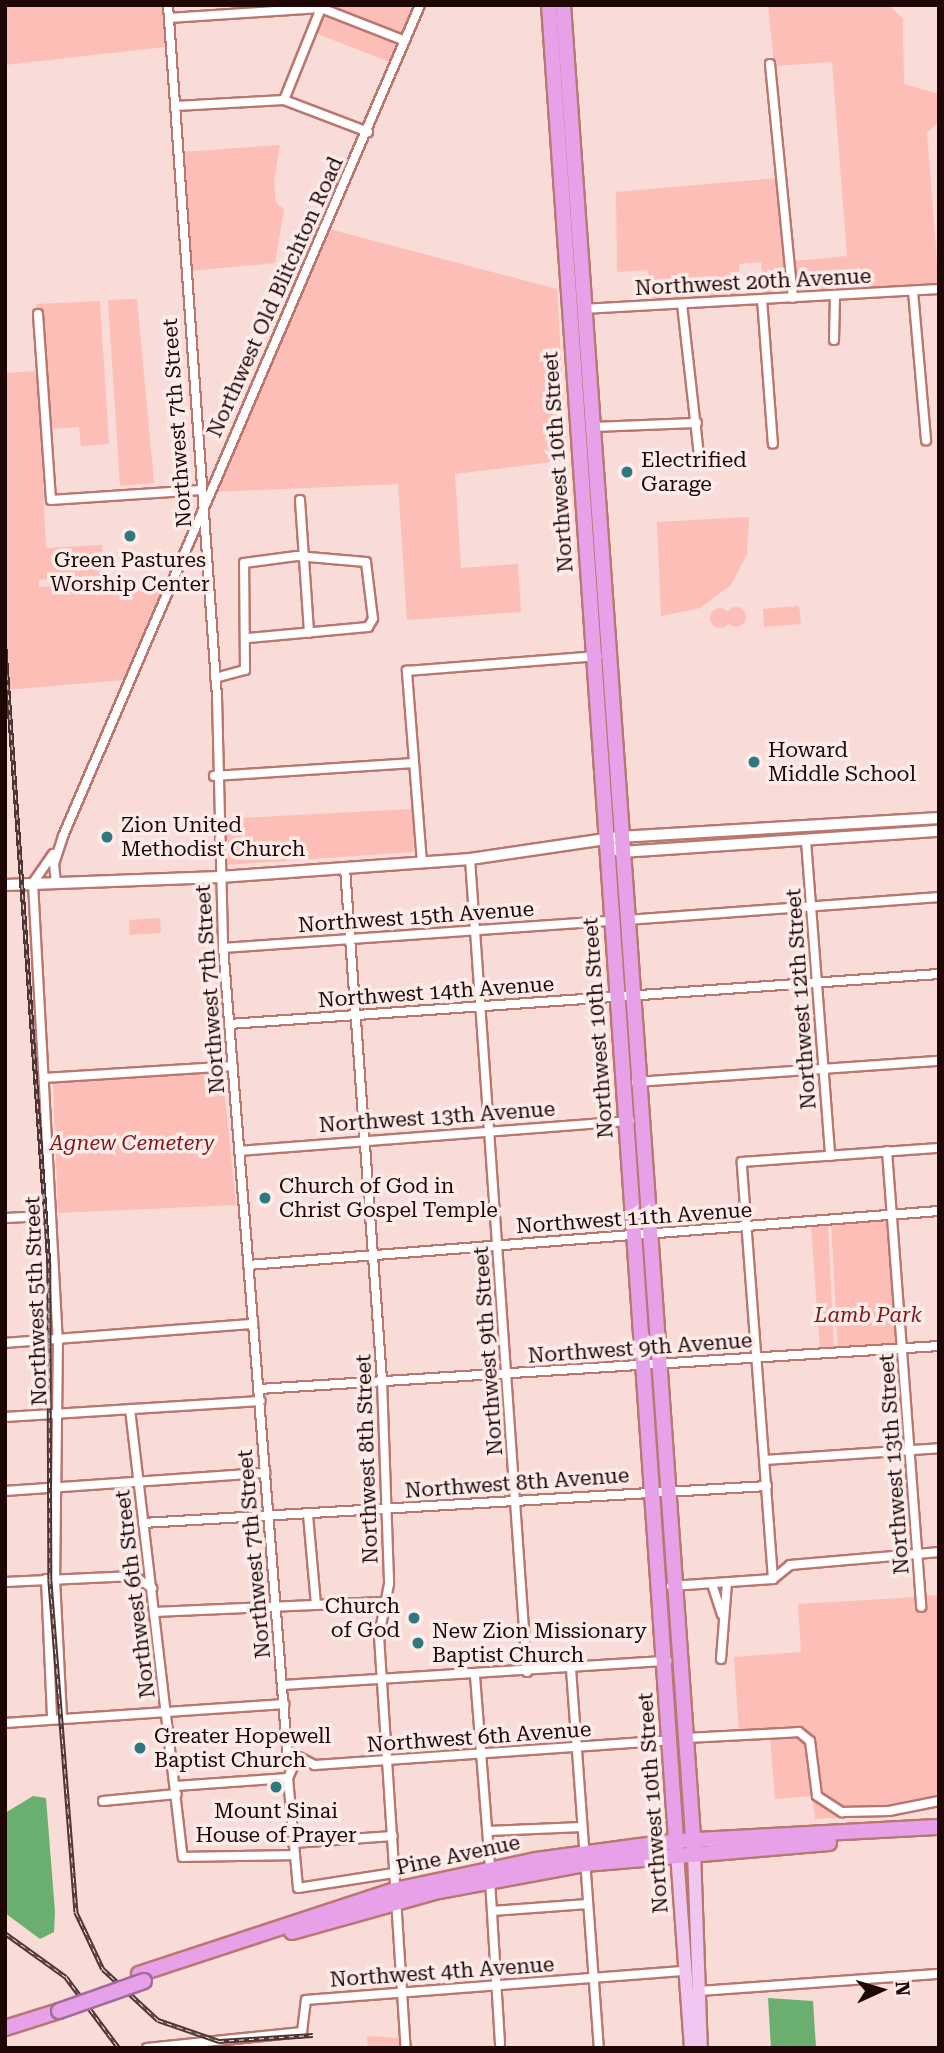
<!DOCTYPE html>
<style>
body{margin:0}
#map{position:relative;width:944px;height:2053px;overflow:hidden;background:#f9dbd7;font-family:"Roboto Serif",serif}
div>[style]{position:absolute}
.green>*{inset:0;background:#fcbeb7}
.round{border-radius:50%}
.water>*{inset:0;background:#6baf70}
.roads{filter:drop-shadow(2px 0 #b97770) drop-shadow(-2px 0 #b97770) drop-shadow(0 2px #b97770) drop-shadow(0 -2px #b97770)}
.street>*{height:8px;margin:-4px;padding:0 4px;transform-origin:4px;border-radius:4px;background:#fff}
.secondary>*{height:10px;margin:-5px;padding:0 5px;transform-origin:5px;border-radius:5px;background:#fff}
.primary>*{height:12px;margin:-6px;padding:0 6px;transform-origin:6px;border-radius:6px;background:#f1c7f2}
.highway>*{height:14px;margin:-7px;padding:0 7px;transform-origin:7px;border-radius:7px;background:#e7a1e9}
.rail>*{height:4.5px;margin-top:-2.25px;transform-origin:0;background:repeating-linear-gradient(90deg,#fbecea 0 5px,#4f3634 0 10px);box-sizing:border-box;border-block:2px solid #4f3634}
.bridges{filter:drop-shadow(2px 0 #a16b9a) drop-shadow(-2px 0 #a16b9a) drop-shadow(0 2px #a16b9a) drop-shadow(0 -2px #a16b9a)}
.highway-bridge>*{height:14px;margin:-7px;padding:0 7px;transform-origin:7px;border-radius:7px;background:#e7a1e9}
.dots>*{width:19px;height:19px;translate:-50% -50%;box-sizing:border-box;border:4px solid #fbecea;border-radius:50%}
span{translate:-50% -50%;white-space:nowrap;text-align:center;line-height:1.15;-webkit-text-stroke:7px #fbecea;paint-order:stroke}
.street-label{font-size:21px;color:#1f0706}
.poi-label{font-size:21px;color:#1f0706}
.left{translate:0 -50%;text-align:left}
.right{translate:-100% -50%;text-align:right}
.park-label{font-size:21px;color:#841619;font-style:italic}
.frame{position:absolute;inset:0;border:7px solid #1f0706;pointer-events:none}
.north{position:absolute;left:846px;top:1955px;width:70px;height:70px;-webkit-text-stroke:5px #fbecea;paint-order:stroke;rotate:86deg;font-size:19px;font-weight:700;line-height:28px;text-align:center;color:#1f0706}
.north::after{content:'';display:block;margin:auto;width:24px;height:32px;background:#1f0706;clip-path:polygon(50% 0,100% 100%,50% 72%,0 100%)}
</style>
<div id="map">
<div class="green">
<i style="clip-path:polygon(5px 5px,164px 5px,165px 47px,5px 65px)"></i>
<i style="clip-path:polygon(324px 5px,416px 5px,402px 37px)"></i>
<i style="clip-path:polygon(768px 5px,889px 5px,903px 19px,904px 84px,939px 94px,939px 122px,927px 132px,939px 286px,796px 294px,793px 261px,847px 256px,832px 62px,774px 66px)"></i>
<i style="clip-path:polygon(324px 13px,400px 43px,392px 63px,315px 33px)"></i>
<i style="clip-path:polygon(280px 145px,274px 182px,276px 203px,284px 209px,275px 263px,189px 271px,182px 152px)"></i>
<i style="clip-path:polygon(777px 178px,788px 294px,764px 295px,761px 262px,739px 264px,741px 297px,651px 302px,648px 270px,617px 272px,616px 192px)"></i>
<i style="clip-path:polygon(329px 229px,557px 289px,567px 460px,455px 474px,461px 568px,518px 564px,521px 612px,407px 620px,398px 484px,212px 492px)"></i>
<i style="clip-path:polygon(137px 299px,154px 483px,120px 486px,108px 300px)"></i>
<i style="clip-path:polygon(100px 301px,109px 444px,81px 446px,79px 427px,50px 429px,36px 304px)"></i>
<i style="clip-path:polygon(38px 371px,46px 548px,102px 545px,105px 575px,39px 580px,39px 587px,106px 582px,107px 593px,162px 590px,124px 680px,5px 690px,5px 373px)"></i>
<i style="clip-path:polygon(749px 517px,747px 554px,731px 585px,700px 608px,661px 616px,657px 522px)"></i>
<i style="clip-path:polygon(799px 606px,801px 624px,764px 627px,763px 609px)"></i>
<i class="round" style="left:726px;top:607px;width:20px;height:20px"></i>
<i class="round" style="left:710px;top:608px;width:20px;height:20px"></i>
<i style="clip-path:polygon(412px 809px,414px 852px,225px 865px,220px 819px)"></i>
<i style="clip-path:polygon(160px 918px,161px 933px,130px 935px,129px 920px)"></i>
<i style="clip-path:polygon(222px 1071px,236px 1205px,58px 1213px,53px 1082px)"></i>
<i style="clip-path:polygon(892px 1215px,903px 1348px,838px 1352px,831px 1221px)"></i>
<i style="clip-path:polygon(828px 1224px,834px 1349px,820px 1350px,811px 1226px)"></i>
<i style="clip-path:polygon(939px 1595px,939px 1797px,888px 1808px,843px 1808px,820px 1795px,814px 1741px,802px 1730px,739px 1732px,734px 1657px,801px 1652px,798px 1604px,917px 1597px,917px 1610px,924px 1610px,924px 1596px)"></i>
<i style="clip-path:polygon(798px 1736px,806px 1743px,813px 1796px,822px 1806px,840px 1815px,887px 1815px,815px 1819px,812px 1796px,775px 1799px,770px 1737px)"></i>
<i style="clip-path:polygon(367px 2036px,399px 2038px,400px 2048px,368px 2048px)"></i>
</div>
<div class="water">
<i style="clip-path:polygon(33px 1796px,46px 1798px,55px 1912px,54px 1932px,40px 1939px,5px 1913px,5px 1813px)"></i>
<i style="clip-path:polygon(768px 1998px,813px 2001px,816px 2048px,771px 2048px)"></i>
</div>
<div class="roads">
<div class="street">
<i style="left:168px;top:5px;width:694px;rotate:85.95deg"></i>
<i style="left:217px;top:697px;width:249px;rotate:88.6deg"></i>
<i style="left:223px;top:946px;width:808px;rotate:85.45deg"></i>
<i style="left:287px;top:1751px;width:31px;rotate:27deg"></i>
<i style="left:315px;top:1765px;width:356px;rotate:-4deg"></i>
<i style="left:169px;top:18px;width:152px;rotate:-3.8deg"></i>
<i style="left:321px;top:8px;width:90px;rotate:21.4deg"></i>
<i style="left:770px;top:64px;width:235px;rotate:84.4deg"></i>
<i style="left:284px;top:100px;width:99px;rotate:-68.1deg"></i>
<i style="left:176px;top:106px;width:108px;rotate:-3.2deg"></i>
<i style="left:284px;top:100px;width:90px;rotate:20.9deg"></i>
<i style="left:913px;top:291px;width:150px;rotate:85deg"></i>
<i style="left:762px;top:299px;width:145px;rotate:85.7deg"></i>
<i style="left:682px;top:304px;width:152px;rotate:83.6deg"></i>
<i style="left:582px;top:309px;width:358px;rotate:-3.2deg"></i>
<i style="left:38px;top:314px;width:186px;rotate:86deg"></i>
<i style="left:51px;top:500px;width:150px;rotate:-3.8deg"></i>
<i style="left:834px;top:340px;width:45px;rotate:-88.7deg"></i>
<i style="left:591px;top:427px;width:106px;rotate:-2.2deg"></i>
<i style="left:300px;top:500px;width:133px;rotate:86.1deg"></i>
<i style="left:215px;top:678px;width:31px;rotate:-15deg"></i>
<i style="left:245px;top:670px;width:107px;rotate:-90.5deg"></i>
<i style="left:244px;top:563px;width:53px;rotate:-7.5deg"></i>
<i style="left:297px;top:556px;width:69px;rotate:5deg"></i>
<i style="left:366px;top:562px;width:57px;rotate:83deg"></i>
<i style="left:373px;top:619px;width:9px;rotate:122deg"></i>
<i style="left:368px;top:627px;width:120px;rotate:174.7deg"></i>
<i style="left:214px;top:776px;width:200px;rotate:-3.7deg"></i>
<i style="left:806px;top:841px;width:316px;rotate:85.6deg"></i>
<i style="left:53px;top:854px;width:35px;rotate:125deg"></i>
<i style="left:33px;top:883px;width:456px;rotate:86.9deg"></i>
<i style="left:58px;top:1338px;width:241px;rotate:90.7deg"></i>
<i style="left:55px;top:1579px;width:140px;rotate:87.1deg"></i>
<i style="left:470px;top:859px;width:815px;rotate:85.99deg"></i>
<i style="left:422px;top:863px;width:193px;rotate:-94.5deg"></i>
<i style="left:407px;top:671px;width:191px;rotate:-4.5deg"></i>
<i style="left:345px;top:868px;width:513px;rotate:85.87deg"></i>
<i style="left:382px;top:1380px;width:204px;rotate:88deg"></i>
<i style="left:389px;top:1584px;width:53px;rotate:100.9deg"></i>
<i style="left:379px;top:1636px;width:413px;rotate:86.3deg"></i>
<i style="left:56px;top:883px;width:19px;rotate:-96deg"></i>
<i style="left:54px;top:864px;width:29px;rotate:-72deg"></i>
<i style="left:63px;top:836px;width:904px;rotate:-66.75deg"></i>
<i style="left:627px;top:920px;width:313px;rotate:-4.2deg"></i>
<i style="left:223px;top:948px;width:389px;rotate:-4deg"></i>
<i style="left:229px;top:1024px;width:712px;rotate:-4.03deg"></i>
<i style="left:44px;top:1078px;width:189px;rotate:-3.6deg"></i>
<i style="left:636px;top:1082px;width:304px;rotate:-4deg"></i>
<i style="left:239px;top:1151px;width:392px;rotate:-4.4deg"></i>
<i style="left:887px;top:1151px;width:457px;rotate:85.7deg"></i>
<i style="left:5px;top:1218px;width:36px;rotate:-3deg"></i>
<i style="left:248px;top:1265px;width:693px;rotate:-4.47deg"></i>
<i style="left:5px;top:1343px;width:249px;rotate:-4.4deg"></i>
<i style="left:259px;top:1389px;width:681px;rotate:-3.62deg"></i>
<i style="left:130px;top:1409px;width:451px;rotate:83.3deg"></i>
<i style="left:183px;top:1857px;width:111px;rotate:-1deg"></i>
<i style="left:5px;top:1417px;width:256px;rotate:-3.6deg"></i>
<i style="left:765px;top:1460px;width:174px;rotate:-3.9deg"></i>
<i style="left:5px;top:1491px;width:261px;rotate:-4deg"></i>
<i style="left:308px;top:1515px;width:90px;rotate:84.9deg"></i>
<i style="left:143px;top:1523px;width:625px;rotate:-3.39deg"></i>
<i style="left:46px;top:1579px;width:140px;rotate:87.5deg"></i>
<i style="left:773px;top:1579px;width:418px;rotate:-94.3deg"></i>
<i style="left:742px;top:1162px;width:197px;rotate:-4.1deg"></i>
<i style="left:5px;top:1582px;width:129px;rotate:-2.7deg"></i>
<i style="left:134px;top:1576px;width:22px;rotate:34deg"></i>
<i style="left:712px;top:1584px;width:32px;rotate:72deg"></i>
<i style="left:671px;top:1586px;width:102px;rotate:-3.9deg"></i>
<i style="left:773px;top:1579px;width:22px;rotate:-39deg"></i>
<i style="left:790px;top:1565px;width:150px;rotate:-5deg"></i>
<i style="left:154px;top:1612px;width:229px;rotate:-2.5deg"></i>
<i style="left:721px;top:1659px;width:76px;rotate:-85.5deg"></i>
<i style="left:571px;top:1669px;width:380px;rotate:85.8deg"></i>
<i style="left:475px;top:1676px;width:193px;rotate:85.5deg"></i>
<i style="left:283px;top:1685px;width:385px;rotate:-3.6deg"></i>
<i style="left:5px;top:1723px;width:280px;rotate:-3.9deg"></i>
<i style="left:686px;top:1738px;width:113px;rotate:-3deg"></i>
<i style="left:799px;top:1732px;width:14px;rotate:39deg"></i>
<i style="left:810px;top:1741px;width:55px;rotate:82.7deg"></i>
<i style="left:817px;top:1796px;width:30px;rotate:33deg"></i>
<i style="left:842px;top:1812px;width:47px;rotate:-1.2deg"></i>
<i style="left:889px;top:1811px;width:51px;rotate:-11.3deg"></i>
<i style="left:296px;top:1760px;width:20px;rotate:114deg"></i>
<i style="left:288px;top:1778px;width:110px;rotate:84.8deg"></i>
<i style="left:298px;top:1888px;width:97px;rotate:-8.9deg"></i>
<i style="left:176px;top:1786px;width:112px;rotate:-4.1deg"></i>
<i style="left:103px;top:1801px;width:74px;rotate:-5.4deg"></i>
<i style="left:488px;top:1831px;width:94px;rotate:-2.4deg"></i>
<i style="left:293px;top:1843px;width:100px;rotate:-4deg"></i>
<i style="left:490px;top:1880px;width:164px;rotate:86.5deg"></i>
<i style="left:492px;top:1911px;width:96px;rotate:-4.2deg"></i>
<i style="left:700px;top:1991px;width:240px;rotate:-4.1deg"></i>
<i style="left:147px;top:2048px;width:156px;rotate:-5.9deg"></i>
<i style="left:302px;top:2032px;width:32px;rotate:-83deg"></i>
<i style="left:306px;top:2000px;width:380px;rotate:-4.4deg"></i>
</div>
<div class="secondary">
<i style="left:605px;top:844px;width:18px;rotate:27deg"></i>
<i style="left:621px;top:852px;width:319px;rotate:-3.8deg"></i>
<i style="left:5px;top:885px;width:215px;rotate:-2.1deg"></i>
<i style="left:220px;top:877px;width:251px;rotate:-4.1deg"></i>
<i style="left:470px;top:859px;width:151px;rotate:-8.4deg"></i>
<i style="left:619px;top:837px;width:321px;rotate:-3.4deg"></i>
</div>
<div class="primary">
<i style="left:694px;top:1852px;width:196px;rotate:88deg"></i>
<i style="left:677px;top:1853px;width:196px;rotate:85.9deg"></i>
</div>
<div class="highway">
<i style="left:549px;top:5px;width:1852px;rotate:86.04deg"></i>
<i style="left:563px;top:5px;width:1852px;rotate:85.94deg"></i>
<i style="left:292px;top:1932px;width:153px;rotate:-15.6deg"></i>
<i style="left:439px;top:1891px;width:148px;rotate:-10.5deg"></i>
<i style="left:585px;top:1864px;width:245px;rotate:-4.9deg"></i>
<i style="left:139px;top:1974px;width:269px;rotate:-18.2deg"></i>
<i style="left:395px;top:1890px;width:144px;rotate:-12deg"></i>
<i style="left:536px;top:1860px;width:142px;rotate:-7.7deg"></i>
<i style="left:677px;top:1841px;width:262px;rotate:-3.1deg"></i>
<i style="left:5px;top:2028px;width:57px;rotate:-17.5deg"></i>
</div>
</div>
<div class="rail">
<i style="left:5px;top:645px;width:620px;rotate:85.93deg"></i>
<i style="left:49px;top:1263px;width:316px;rotate:89.8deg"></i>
<i style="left:50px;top:1579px;width:334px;rotate:85.5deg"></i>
<i style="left:76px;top:1912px;width:63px;rotate:64.7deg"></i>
<i style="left:103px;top:1969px;width:75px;rotate:42.8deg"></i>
<i style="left:158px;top:2020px;width:65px;rotate:19deg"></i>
<i style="left:219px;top:2041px;width:94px;rotate:-3.7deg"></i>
<i style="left:5px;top:1933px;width:75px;rotate:35.8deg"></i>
<i style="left:66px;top:1977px;width:89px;rotate:53.3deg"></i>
</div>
<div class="bridges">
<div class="highway-bridge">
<i style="left:59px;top:2011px;width:90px;rotate:-19.4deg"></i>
</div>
</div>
<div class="dots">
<i style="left:627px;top:472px;background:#2f7880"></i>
<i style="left:130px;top:536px;background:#2f7880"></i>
<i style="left:754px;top:762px;background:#2f7880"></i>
<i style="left:107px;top:837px;background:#2f7880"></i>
<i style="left:265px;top:1198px;background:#2f7880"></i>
<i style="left:414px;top:1618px;background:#2f7880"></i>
<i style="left:418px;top:1643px;background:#2f7880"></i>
<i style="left:140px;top:1748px;background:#2f7880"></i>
<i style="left:276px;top:1787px;background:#2f7880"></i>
</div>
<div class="street-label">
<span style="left:753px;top:282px;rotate:-3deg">Northwest 20th Avenue</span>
<span style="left:275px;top:297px;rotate:-66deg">Northwest Old Blitchton Road</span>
<span style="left:177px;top:423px;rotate:-94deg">Northwest 7th Street</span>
<span style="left:558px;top:462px;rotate:-94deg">Northwest 10th Street</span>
<span style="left:416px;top:917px;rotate:-4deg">Northwest 15th Avenue</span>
<span style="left:210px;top:989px;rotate:-94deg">Northwest 7th Street</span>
<span style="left:436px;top:992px;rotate:-4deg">Northwest 14th Avenue</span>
<span style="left:801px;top:999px;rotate:-94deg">Northwest 12th Street</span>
<span style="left:598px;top:1028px;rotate:-94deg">Northwest 10th Street</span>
<span style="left:437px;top:1117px;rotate:-4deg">Northwest 13th Avenue</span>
<span style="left:634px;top:1218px;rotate:-4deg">Northwest 11th Avenue</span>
<span style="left:36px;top:1301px;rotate:-92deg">Northwest 5th Street</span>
<span style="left:640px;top:1348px;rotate:-4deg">Northwest 9th Avenue</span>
<span style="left:488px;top:1351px;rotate:-94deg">Northwest 9th Street</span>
<span style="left:367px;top:1459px;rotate:-92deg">Northwest 8th Street</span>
<span style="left:894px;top:1464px;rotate:-94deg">Northwest 13th Street</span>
<span style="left:517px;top:1483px;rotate:-4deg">Northwest 8th Avenue</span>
<span style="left:254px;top:1554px;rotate:-95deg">Northwest 7th Street</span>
<span style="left:135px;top:1594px;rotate:-97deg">Northwest 6th Street</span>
<span style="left:479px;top:1737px;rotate:-4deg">Northwest 6th Avenue</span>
<span style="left:653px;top:1803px;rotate:-94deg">Northwest 10th Street</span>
<span style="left:458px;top:1855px;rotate:-12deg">Pine Avenue</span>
<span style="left:442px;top:1972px;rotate:-4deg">Northwest 4th Avenue</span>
</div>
<div class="poi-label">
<span class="left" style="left:641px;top:472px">Electrified<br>Garage</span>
<span style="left:130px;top:572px">Green Pastures<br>Worship Center</span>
<span class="left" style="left:768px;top:762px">Howard<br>Middle School</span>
<span class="left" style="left:121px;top:837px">Zion United<br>Methodist Church</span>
<span class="left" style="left:279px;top:1198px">Church of God in<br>Christ Gospel Temple</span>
<span class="right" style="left:400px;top:1618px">Church<br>of God</span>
<span class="left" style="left:432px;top:1643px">New Zion Missionary<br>Baptist Church</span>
<span class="left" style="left:154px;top:1748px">Greater Hopewell<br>Baptist Church</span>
<span style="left:276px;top:1823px">Mount Sinai<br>House of Prayer</span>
</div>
<div class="park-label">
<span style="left:132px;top:1143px">Agnew Cemetery</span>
<span style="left:868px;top:1315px">Lamb Park</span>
</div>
<div class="frame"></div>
<div class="north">N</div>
</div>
